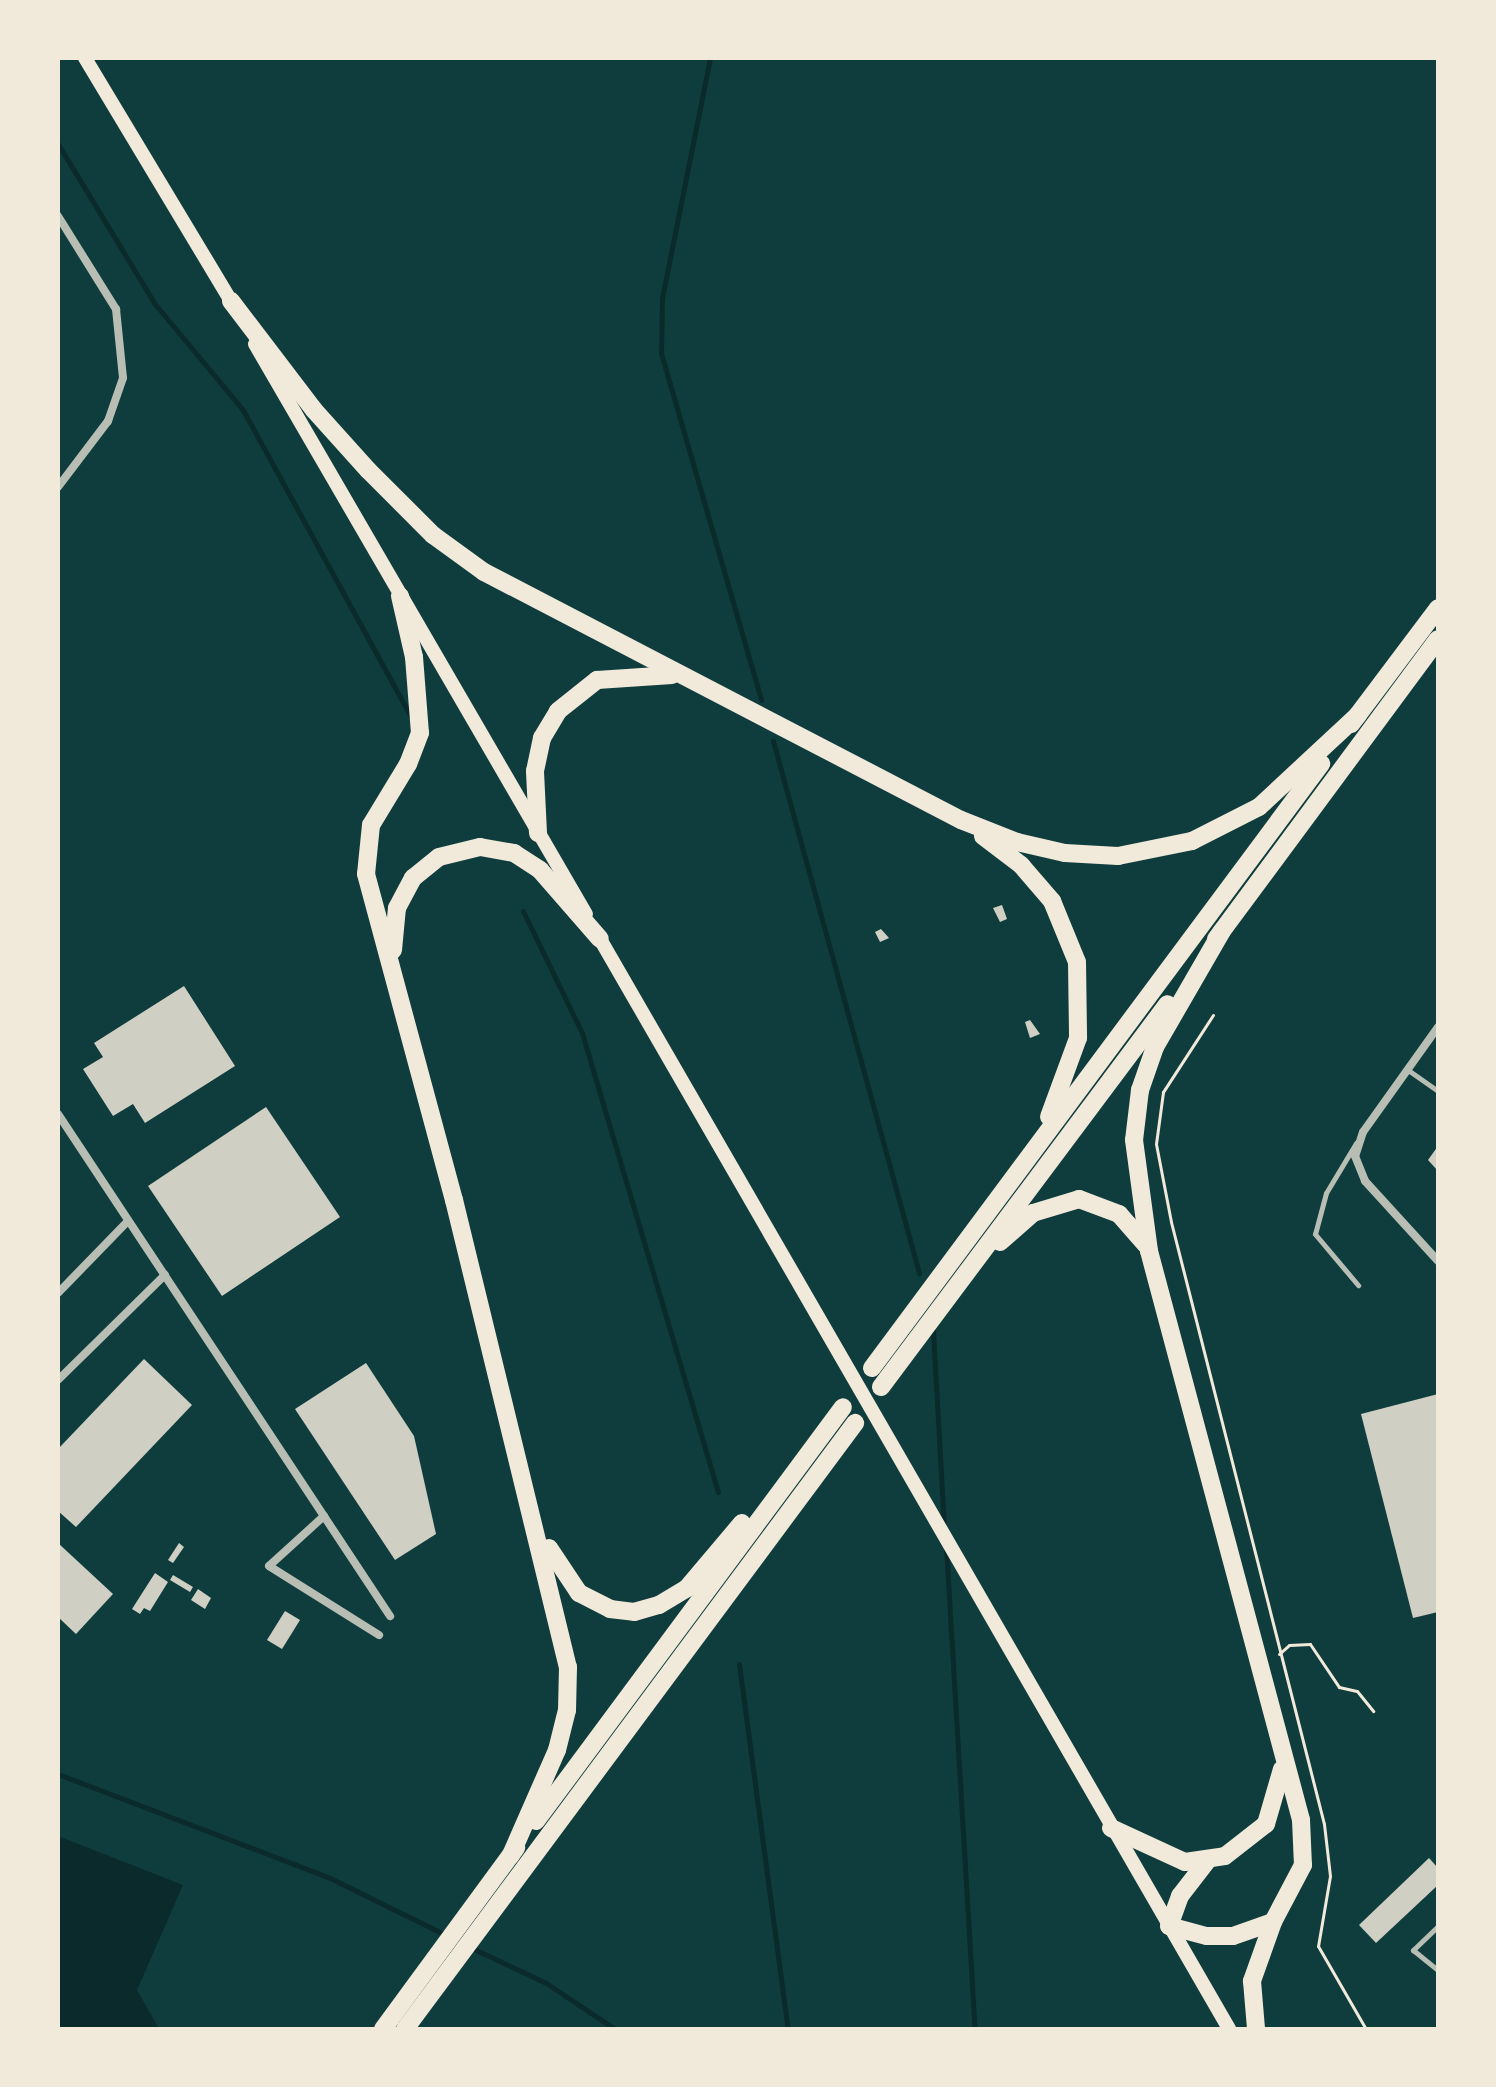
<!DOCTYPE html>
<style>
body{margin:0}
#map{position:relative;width:1496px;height:2087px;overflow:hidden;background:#0f3d3e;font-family:Bitter,serif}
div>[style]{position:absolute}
.water>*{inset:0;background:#0a2a2b}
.stream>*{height:5px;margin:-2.5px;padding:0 2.5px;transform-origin:2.5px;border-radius:2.5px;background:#0a2a2b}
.building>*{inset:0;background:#cfcfc3}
.path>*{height:3px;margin:-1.5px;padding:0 1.5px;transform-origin:1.5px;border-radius:1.5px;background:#f1e9da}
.service>*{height:5px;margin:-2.5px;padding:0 2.5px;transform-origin:2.5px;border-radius:2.5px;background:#b8beb3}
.minor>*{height:8px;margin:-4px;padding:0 4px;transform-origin:4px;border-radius:4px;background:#b8beb3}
.secondary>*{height:14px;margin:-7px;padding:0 7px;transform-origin:7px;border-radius:7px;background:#f1e9da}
.trunk>*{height:18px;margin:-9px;padding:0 9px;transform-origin:9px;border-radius:9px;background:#f1e9da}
span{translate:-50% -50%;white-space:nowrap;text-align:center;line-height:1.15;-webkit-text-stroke:8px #f1e9da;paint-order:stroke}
.frame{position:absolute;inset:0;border:60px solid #f1e9da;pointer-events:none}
</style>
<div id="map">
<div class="water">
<i style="clip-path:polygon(58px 1836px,183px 1885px,137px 1990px,159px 2029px,58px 2029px)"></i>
</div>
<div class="stream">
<i style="left:710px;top:58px;width:245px;rotate:101.3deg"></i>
<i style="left:662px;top:298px;width:55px;rotate:91deg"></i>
<i style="left:661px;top:353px;width:361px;rotate:73.9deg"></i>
<i style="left:58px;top:144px;width:187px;rotate:58.8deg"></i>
<i style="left:155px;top:304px;width:138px;rotate:50.3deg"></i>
<i style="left:243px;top:410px;width:348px;rotate:61.3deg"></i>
<i style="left:773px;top:741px;width:552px;rotate:74.65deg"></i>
<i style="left:523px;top:911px;width:136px;rotate:64.2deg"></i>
<i style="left:582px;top:1033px;width:479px;rotate:73.5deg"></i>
<i style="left:933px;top:1331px;width:195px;rotate:86.8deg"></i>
<i style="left:946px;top:1547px;width:483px;rotate:86.6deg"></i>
<i style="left:739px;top:1664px;width:368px;rotate:82.4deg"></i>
<i style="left:58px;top:1774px;width:289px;rotate:20.9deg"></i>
<i style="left:328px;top:1877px;width:134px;rotate:26.2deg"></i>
<i style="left:472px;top:1948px;width:82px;rotate:25.3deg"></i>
<i style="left:546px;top:1983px;width:83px;rotate:33.7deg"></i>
</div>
<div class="building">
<i style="clip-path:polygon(1002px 905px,1007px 919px,1000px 922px,993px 908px)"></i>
<i style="clip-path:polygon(881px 929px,889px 938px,880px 942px,875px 932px)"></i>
<i style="clip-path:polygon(184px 986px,235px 1066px,145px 1123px,133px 1104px,113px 1116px,83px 1069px,103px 1057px,94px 1043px)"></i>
<i style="clip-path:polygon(1030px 1020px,1040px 1034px,1030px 1038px,1025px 1022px)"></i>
<i style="clip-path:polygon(266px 1107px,340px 1217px,222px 1296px,148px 1186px)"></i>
<i style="clip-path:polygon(1438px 1146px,1438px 1171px,1428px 1160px)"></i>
<i style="clip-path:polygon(144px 1359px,192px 1405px,76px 1527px,58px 1511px,58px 1449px)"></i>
<i style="clip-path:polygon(366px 1363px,414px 1436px,436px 1534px,395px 1560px,295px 1409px)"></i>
<i style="clip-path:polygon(1438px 1394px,1438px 1612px,1413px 1618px,1361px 1414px)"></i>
<i style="clip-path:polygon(58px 1543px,113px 1594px,76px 1634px,58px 1617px)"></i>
<i style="clip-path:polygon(179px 1543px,184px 1547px,173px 1563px,168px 1560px)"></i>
<i style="clip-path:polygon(155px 1573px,168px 1582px,150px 1611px,144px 1608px,140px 1614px,132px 1609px)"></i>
<i style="clip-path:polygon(173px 1575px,193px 1587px,190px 1592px,170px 1580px)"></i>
<i style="clip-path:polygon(198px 1589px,211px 1598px,205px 1609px,191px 1600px)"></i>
<i style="clip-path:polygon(285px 1611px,300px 1620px,282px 1649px,267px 1640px)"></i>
<i style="clip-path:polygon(1429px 1858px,1438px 1868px,1438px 1885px,1376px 1943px,1359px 1925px)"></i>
</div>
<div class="path">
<i style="left:1213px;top:1015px;width:92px;rotate:123deg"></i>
<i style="left:1163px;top:1092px;width:52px;rotate:97.7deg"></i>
<i style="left:1156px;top:1144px;width:79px;rotate:79.1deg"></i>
<i style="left:1171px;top:1222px;width:621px;rotate:75.74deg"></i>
<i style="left:1324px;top:1824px;width:52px;rotate:83.4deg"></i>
<i style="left:1330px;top:1876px;width:71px;rotate:99.7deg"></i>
<i style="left:1318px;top:1946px;width:96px;rotate:60deg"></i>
<i style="left:1279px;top:1654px;width:13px;rotate:-42deg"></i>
<i style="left:1289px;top:1645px;width:21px;rotate:-3deg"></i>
<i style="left:1310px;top:1644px;width:52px;rotate:56deg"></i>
<i style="left:1339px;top:1687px;width:18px;rotate:13deg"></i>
<i style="left:1357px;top:1691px;width:26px;rotate:51deg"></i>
</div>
<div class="service">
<i style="left:1408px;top:1070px;width:37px;rotate:35deg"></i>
<i style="left:1356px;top:1143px;width:58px;rotate:121deg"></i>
<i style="left:1326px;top:1193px;width:42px;rotate:105deg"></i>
<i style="left:1315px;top:1234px;width:67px;rotate:49.9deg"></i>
<i style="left:1438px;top:1926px;width:35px;rotate:136deg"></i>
<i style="left:1413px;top:1950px;width:32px;rotate:39deg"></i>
</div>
<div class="minor">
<i style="left:58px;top:216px;width:110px;rotate:58.1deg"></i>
<i style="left:116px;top:309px;width:69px;rotate:84.2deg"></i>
<i style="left:123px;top:378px;width:46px;rotate:109.2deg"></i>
<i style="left:108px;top:421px;width:83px;rotate:127.1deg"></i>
<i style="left:1438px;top:1027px;width:129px;rotate:125.5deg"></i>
<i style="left:1363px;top:1132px;width:25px;rotate:108deg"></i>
<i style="left:1355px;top:1156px;width:27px;rotate:68deg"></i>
<i style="left:1365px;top:1181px;width:108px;rotate:47.6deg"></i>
<i style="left:58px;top:1114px;width:602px;rotate:56.52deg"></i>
<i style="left:58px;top:1293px;width:100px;rotate:-45.8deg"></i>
<i style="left:58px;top:1380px;width:150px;rotate:-44.5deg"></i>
<i style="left:324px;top:1516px;width:74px;rotate:137.7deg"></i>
<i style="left:269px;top:1566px;width:130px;rotate:32.1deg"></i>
</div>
<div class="secondary">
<i style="left:85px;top:58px;width:292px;rotate:59deg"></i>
<i style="left:255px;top:344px;width:659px;rotate:59.86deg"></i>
<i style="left:596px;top:932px;width:1267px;rotate:60.01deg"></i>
</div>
<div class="trunk">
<i style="left:231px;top:301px;width:137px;rotate:52.7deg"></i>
<i style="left:314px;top:410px;width:81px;rotate:48deg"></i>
<i style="left:368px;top:470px;width:92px;rotate:45deg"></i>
<i style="left:433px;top:535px;width:63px;rotate:36deg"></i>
<i style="left:484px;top:572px;width:538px;rotate:27.47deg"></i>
<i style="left:961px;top:820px;width:60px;rotate:21.4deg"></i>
<i style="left:1017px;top:842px;width:49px;rotate:12.9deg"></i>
<i style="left:1065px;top:853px;width:53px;rotate:3.2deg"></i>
<i style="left:1118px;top:856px;width:76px;rotate:-11.5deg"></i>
<i style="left:1192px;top:841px;width:75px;rotate:-26.9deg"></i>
<i style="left:1259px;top:807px;width:135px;rotate:-42.9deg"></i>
<i style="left:400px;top:596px;width:63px;rotate:77.1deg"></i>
<i style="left:414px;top:657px;width:76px;rotate:85.5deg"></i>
<i style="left:420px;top:733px;width:33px;rotate:111deg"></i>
<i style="left:408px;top:764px;width:71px;rotate:121.2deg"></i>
<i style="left:371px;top:825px;width:49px;rotate:95.8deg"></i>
<i style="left:366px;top:874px;width:338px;rotate:74.9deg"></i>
<i style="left:454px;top:1200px;width:481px;rotate:76.3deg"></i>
<i style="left:568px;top:1667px;width:43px;rotate:91.3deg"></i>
<i style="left:567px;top:1710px;width:41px;rotate:104deg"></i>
<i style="left:557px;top:1750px;width:115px;rotate:113.7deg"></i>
<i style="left:1351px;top:724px;width:145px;rotate:-53.1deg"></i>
<i style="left:538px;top:833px;width:62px;rotate:-92.8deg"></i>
<i style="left:535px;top:771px;width:34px;rotate:-78deg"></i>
<i style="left:542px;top:738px;width:31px;rotate:-59deg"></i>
<i style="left:558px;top:711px;width:50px;rotate:-38.5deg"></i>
<i style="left:597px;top:680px;width:75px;rotate:-3.8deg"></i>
<i style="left:983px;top:836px;width:48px;rotate:37.3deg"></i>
<i style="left:1021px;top:865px;width:48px;rotate:49.3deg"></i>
<i style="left:1052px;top:901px;width:66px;rotate:67.7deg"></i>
<i style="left:1077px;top:962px;width:76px;rotate:89.2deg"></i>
<i style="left:1078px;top:1038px;width:84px;rotate:110.2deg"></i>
<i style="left:1222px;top:931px;width:134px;rotate:120deg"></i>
<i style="left:1155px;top:1047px;width:46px;rotate:109.2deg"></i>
<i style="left:1140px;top:1090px;width:50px;rotate:96.8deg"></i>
<i style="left:1134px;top:1140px;width:112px;rotate:82.3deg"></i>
<i style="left:1149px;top:1251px;width:589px;rotate:75.04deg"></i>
<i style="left:1301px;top:1820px;width:45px;rotate:87.5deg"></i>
<i style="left:1303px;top:1865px;width:64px;rotate:117.8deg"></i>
<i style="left:1273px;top:1922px;width:63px;rotate:109.6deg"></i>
<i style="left:1252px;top:1981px;width:48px;rotate:85.2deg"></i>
<i style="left:1216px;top:939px;width:373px;rotate:-53.5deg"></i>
<i style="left:393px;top:950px;width:42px;rotate:-84.6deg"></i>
<i style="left:397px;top:908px;width:34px;rotate:-62deg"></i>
<i style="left:413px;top:878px;width:33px;rotate:-39deg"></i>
<i style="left:439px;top:857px;width:42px;rotate:-13.7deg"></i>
<i style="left:480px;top:847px;width:35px;rotate:10deg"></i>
<i style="left:514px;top:853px;width:31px;rotate:33deg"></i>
<i style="left:540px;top:870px;width:91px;rotate:49deg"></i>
<i style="left:1000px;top:1242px;width:44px;rotate:-41.3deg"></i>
<i style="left:1033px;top:1213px;width:48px;rotate:-16.9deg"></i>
<i style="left:1079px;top:1199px;width:43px;rotate:20.6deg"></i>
<i style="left:1119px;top:1214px;width:41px;rotate:48.9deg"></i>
<i style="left:872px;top:1368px;width:753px;rotate:-53.37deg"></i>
<i style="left:881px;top:1387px;width:478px;rotate:-53.2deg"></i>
<i style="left:549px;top:1548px;width:54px;rotate:56.3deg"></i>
<i style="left:579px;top:1593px;width:35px;rotate:27deg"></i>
<i style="left:610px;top:1609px;width:24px;rotate:7deg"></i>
<i style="left:634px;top:1612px;width:26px;rotate:-16deg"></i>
<i style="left:659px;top:1605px;width:33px;rotate:-31deg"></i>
<i style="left:687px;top:1588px;width:85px;rotate:-49.8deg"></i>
<i style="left:536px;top:1821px;width:515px;rotate:-53.44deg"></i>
<i style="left:1111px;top:1828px;width:81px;rotate:24.7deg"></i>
<i style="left:1185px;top:1862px;width:40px;rotate:-8.5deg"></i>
<i style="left:1225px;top:1856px;width:52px;rotate:-38deg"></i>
<i style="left:1266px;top:1824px;width:57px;rotate:-73.8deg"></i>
<i style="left:1207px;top:1861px;width:44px;rotate:127.6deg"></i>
<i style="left:1180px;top:1896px;width:32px;rotate:110deg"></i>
<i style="left:1169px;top:1926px;width:39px;rotate:15deg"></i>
<i style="left:1207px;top:1936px;width:26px"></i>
<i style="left:1233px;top:1936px;width:42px;rotate:-19.3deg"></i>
<i style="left:383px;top:2029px;width:225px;rotate:-53.7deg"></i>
<i style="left:405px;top:2029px;width:755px;rotate:-53.4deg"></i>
</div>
<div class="frame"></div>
</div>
